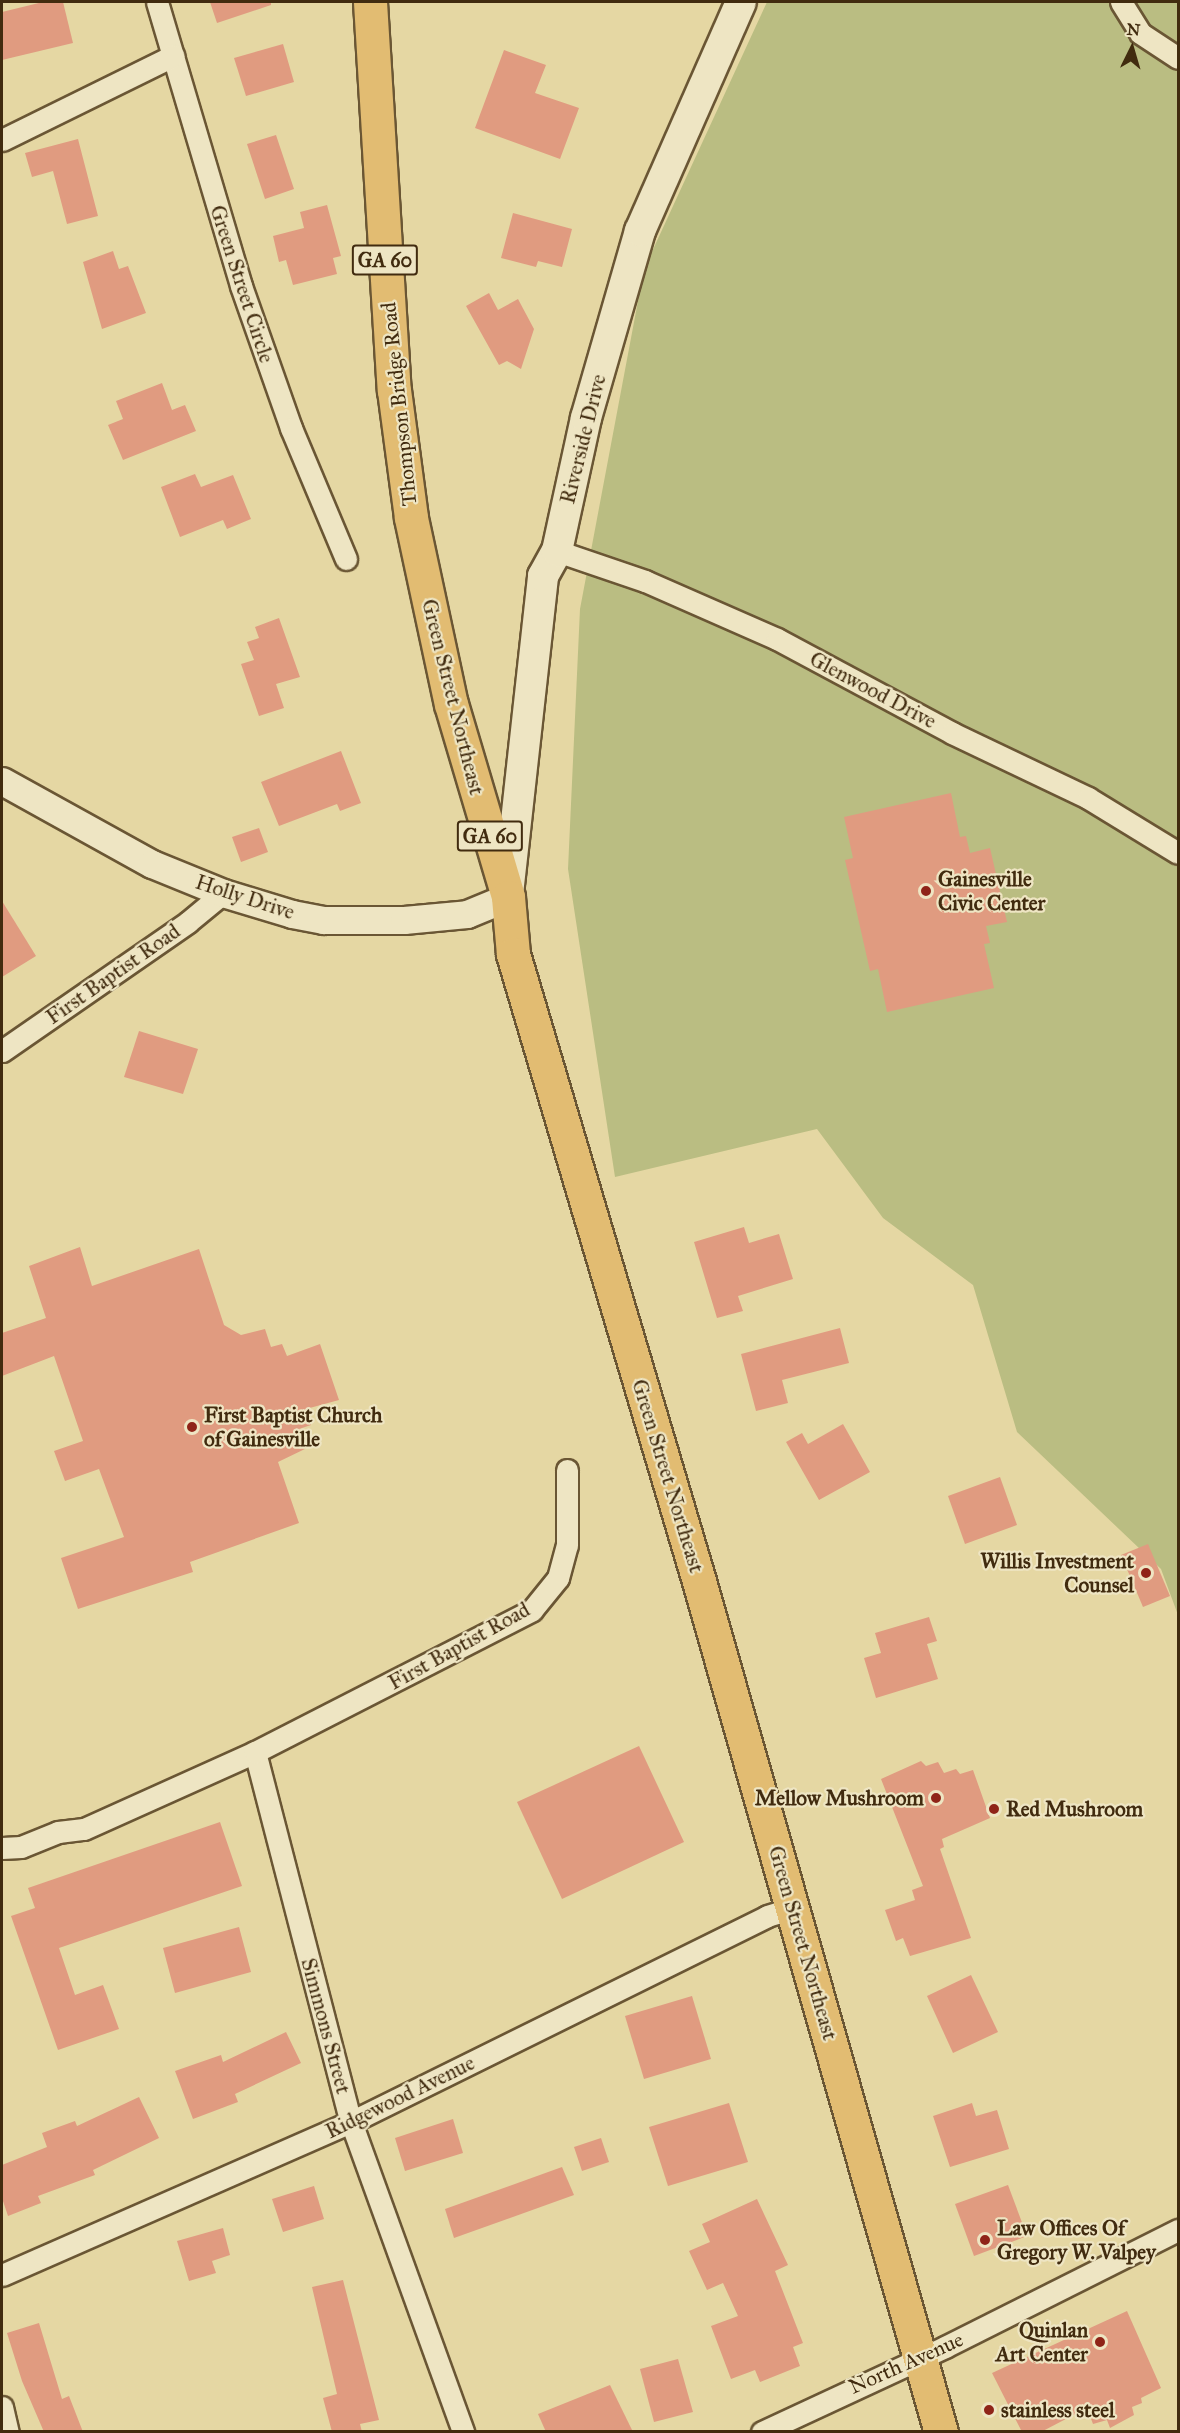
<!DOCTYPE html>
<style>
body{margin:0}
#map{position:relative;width:1180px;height:2433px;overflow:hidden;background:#e5d7a3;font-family:"IM FELL Great Primer",serif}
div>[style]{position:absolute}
.green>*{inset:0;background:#babd82}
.building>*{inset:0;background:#e09b80}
.roads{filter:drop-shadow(2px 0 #6a5634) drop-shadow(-2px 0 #6a5634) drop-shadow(0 2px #6a5634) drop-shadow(0 -2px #6a5634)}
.minor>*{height:21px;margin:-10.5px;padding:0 10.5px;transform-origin:10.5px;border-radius:10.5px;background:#eee5c3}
.tertiary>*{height:27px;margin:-13.5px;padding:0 13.5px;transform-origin:13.5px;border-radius:13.5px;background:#eee5c3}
.secondary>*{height:30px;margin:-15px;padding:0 15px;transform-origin:15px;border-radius:15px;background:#eee5c3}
.trunk>*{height:33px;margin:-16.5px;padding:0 16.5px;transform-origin:16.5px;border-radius:16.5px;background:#e2bc72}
.dots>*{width:16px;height:16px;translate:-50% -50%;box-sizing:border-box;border:3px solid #eee5c3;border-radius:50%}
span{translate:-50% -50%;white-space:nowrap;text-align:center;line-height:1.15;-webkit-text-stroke:4.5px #eee5c3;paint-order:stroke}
.shield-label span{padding:2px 4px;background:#eee5c3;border:2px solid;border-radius:4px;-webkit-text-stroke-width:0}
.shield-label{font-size:20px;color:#412b0f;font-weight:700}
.street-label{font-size:21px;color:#412b0f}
.poi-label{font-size:21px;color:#412b0f;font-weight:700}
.left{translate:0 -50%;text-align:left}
.right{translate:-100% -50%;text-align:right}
.frame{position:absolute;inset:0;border:3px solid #412b0f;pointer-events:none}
.north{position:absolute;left:1102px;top:18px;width:60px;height:60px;-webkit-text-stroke:4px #eee5c3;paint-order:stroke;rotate:5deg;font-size:16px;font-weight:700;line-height:24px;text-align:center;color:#412b0f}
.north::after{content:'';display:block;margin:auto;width:21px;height:27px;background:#412b0f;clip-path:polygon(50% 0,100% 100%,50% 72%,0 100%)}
</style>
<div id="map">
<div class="green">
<i style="clip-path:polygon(767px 2px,1178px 2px,1178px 1615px,1161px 1569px,1017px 1432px,973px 1285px,883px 1218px,817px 1129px,615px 1177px,568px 869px,580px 609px,644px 269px)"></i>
</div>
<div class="building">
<i style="clip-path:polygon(43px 2px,63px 2px,73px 43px,2px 60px,2px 12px)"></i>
<i style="clip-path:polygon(210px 2px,271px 2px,271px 5px,217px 23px)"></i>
<i style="clip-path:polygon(283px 44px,294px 82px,246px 96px,234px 58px)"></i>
<i style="clip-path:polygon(504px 50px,546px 65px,535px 93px,579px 108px,560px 159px,475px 128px)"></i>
<i style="clip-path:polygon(276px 135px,294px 189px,265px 199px,247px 144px)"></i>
<i style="clip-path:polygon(78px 139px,98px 216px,67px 224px,53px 171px,32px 177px,25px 153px)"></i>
<i style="clip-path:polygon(327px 205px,341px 256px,333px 258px,337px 274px,293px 285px,286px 260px,279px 262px,273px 236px,304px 228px,300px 212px)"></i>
<i style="clip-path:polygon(513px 213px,572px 229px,562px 267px,538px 261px,536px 267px,501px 258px)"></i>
<i style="clip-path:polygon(113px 251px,119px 269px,128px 266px,146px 313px,102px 329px,83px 262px)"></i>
<i style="clip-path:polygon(489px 293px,498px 310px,518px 299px,534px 329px,521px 369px,507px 361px,499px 365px,466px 306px)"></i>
<i style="clip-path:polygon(162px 383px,172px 410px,185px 405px,196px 431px,123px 460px,108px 425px,123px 419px,116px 401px)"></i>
<i style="clip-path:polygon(195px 474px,201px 487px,233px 475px,251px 519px,227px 529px,223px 520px,180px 537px,161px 487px)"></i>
<i style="clip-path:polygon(279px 618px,300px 677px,276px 684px,284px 708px,259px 716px,241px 664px,254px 660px,247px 642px,259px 638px,255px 627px)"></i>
<i style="clip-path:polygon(341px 751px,361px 803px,340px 811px,337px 804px,279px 826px,261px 782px)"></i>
<i style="clip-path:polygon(951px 793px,960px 837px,966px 836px,970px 853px,990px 848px,1007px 922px,986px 926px,990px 943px,984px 944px,994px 988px,887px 1012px,878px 969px,870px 971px,845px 860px,853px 858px,844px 817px)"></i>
<i style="clip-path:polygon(259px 828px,268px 852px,241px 862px,232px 837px)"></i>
<i style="clip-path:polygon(2px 901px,36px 956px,2px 977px)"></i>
<i style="clip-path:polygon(139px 1031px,198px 1049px,183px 1094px,124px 1077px)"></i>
<i style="clip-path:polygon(744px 1227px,749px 1243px,779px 1234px,793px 1279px,738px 1296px,743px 1311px,717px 1318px,694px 1242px)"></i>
<i style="clip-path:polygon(80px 1247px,92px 1286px,199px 1249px,224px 1325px,241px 1335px,265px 1329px,271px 1347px,282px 1344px,287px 1356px,320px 1344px,339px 1400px,306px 1409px,311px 1425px,299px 1429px,307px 1448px,278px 1462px,299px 1523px,190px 1562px,193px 1572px,78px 1609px,61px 1558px,124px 1537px,99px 1469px,65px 1481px,54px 1451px,83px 1441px,54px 1356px,2px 1376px,2px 1333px,46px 1318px,29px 1266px)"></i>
<i style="clip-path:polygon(840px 1328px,849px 1363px,782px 1380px,788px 1403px,756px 1411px,741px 1354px)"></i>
<i style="clip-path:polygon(843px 1424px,870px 1472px,819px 1500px,786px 1442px,802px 1433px,808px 1444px)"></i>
<i style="clip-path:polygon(1000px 1477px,1017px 1525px,965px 1544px,948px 1496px)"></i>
<i style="clip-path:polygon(1148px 1544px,1170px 1596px,1143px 1607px,1121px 1555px)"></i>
<i style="clip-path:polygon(929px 1617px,937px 1641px,927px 1644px,938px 1679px,876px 1698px,864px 1658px,881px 1653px,875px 1633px)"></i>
<i style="clip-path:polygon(639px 1746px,684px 1842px,562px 1899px,517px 1802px)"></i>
<i style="clip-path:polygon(921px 1761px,926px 1766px,938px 1762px,944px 1773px,956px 1769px,960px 1774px,973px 1770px,990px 1818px,942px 1839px,944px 1847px,940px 1849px,971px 1938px,910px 1956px,903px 1938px,896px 1941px,885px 1910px,915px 1900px,912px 1890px,923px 1886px,881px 1779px)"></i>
<i style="clip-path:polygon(220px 1822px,242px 1886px,59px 1948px,75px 1995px,103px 1985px,119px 2029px,58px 2050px,11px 1916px,35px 1908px,28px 1888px)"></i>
<i style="clip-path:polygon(239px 1927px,251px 1972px,175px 1993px,163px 1948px)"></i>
<i style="clip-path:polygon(971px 1975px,998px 2032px,953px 2053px,927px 1996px)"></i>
<i style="clip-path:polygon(692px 1996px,711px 2059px,644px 2079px,625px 2016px)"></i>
<i style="clip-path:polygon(286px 2032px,301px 2063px,235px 2094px,238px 2102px,193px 2119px,175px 2071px,221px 2055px,223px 2062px)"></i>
<i style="clip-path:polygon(139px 2097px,159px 2138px,93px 2170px,95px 2175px,38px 2196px,41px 2203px,8px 2216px,2px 2198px,2px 2165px,47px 2147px,42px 2133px,75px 2121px,77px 2126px)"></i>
<i style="clip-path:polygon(729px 2103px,748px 2162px,668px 2186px,649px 2127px)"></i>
<i style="clip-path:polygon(972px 2103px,976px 2116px,997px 2110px,1009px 2149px,950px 2167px,933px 2116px)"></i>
<i style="clip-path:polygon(453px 2119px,463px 2153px,405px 2171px,395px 2138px)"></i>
<i style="clip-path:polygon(601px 2138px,609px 2162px,582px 2171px,574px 2147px)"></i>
<i style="clip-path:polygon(562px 2167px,574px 2195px,454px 2238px,445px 2209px)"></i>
<i style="clip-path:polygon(1008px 2185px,1027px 2236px,974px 2256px,955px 2204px)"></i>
<i style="clip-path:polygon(314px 2186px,324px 2219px,283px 2232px,272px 2199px)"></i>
<i style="clip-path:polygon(757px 2199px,788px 2265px,775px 2271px,803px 2343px,793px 2347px,800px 2366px,760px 2382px,755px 2370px,731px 2379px,711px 2326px,738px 2316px,723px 2283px,707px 2290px,689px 2251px,710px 2242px,702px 2224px)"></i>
<i style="clip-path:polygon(223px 2228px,230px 2255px,212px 2261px,216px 2273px,189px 2281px,177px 2241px)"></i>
<i style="clip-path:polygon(343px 2280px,379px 2420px,360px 2424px,362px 2432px,332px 2432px,323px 2398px,337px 2394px,312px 2287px)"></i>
<i style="clip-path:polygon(1127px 2311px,1161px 2388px,1141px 2398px,1142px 2403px,1132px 2407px,1134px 2415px,1110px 2428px,1107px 2420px,1093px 2424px,1087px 2408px,1041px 2432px,1022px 2432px,992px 2373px)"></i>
<i style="clip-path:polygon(39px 2323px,62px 2399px,69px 2396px,83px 2432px,44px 2432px,22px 2381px,7px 2333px)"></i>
<i style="clip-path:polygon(678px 2359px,693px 2412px,654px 2422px,640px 2369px)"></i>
<i style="clip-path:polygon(610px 2385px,633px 2432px,546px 2432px,538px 2414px)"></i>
</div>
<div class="roads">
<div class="minor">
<i style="left:157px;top:2px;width:296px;rotate:73.5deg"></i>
<i style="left:241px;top:286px;width:151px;rotate:70.6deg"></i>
<i style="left:291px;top:428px;width:142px;rotate:67.2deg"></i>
<i style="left:1121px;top:2px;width:36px;rotate:58deg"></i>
<i style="left:1140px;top:33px;width:45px;rotate:33.3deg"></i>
<i style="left:2px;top:140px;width:191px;rotate:-26.2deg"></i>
<i style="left:557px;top:551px;width:93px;rotate:18.8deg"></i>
<i style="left:645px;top:581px;width:144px;rotate:23.7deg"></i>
<i style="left:777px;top:639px;width:199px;rotate:28.2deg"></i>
<i style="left:952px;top:733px;width:151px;rotate:25.5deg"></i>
<i style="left:1088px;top:798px;width:105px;rotate:31.4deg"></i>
<i style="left:2px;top:1051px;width:226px;rotate:-34.7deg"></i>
<i style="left:188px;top:922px;width:45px;rotate:-39.6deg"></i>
<i style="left:255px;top:1752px;width:382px;rotate:75.5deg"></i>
<i style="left:351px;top:2122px;width:330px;rotate:70.1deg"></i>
<i style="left:2px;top:1848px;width:19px;rotate:-3deg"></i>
<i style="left:21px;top:1847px;width:40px;rotate:-22deg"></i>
<i style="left:58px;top:1832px;width:26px;rotate:-7deg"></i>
<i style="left:84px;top:1829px;width:188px;rotate:-24.2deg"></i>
<i style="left:255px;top:1752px;width:311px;rotate:-27.1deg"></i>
<i style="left:532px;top:1610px;width:41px;rotate:-50.9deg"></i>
<i style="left:558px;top:1578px;width:34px;rotate:-75deg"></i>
<i style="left:567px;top:1545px;width:75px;rotate:-90deg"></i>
<i style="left:2px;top:2275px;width:381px;rotate:-23.7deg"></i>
<i style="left:351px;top:2122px;width:464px;rotate:-26.3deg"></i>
<i style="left:767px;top:1916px;width:27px;rotate:-17deg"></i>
<i style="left:2px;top:2407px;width:26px;rotate:77deg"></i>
<i style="left:762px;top:2432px;width:202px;rotate:-24.9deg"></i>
<i style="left:945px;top:2347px;width:261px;rotate:-26.7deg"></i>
</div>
<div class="tertiary">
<i style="left:2px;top:781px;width:171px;rotate:29deg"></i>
<i style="left:152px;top:864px;width:77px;rotate:22.2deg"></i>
<i style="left:223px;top:893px;width:72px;rotate:16.9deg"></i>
<i style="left:292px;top:914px;width:32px;rotate:11deg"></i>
<i style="left:323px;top:920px;width:81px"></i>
<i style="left:404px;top:920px;width:63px;rotate:-5.4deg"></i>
<i style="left:467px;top:914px;width:44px;rotate:-22.5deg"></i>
</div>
<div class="secondary">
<i style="left:508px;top:894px;width:320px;rotate:-83.7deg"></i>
<i style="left:543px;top:576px;width:29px;rotate:-61deg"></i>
<i style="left:557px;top:551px;width:136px;rotate:-77.7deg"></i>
<i style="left:586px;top:418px;width:195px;rotate:-73.9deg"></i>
<i style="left:640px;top:231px;width:250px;rotate:-66.2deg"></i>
</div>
<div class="trunk">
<i style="left:370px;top:2px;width:389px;rotate:86.5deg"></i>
<i style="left:394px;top:390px;width:129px;rotate:82.4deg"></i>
<i style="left:411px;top:518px;width:190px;rotate:77.9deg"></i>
<i style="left:451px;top:704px;width:201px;rotate:73.5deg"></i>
<i style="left:508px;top:897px;width:57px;rotate:85deg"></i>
<i style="left:513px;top:954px;width:654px;rotate:73.48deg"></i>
<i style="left:699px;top:1581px;width:885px;rotate:74.13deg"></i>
</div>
</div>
<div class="dots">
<i style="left:926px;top:891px;background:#8f2418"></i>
<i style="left:192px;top:1427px;background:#8f2418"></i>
<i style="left:1146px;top:1573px;background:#8f2418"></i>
<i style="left:936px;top:1798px;background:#8f2418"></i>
<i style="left:994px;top:1809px;background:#8f2418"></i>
<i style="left:985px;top:2240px;background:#8f2418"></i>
<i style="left:1100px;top:2342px;background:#8f2418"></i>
<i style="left:989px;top:2410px;background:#8f2418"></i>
</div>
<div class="shield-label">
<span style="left:385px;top:260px">GA 60</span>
<span style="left:490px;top:836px">GA 60</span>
</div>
<div class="street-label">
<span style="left:242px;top:284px;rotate:72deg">Green Street Circle</span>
<span style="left:399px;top:404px;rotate:-96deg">Thompson Bridge Road</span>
<span style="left:583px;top:439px;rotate:-76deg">Riverside Drive</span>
<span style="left:873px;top:690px;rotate:28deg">Glenwood Drive</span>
<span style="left:453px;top:697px;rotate:76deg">Green Street Northeast</span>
<span style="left:245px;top:897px;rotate:18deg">Holly Drive</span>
<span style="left:113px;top:974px;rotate:-35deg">First Baptist Road</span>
<span style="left:668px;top:1476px;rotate:73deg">Green Street Northeast</span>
<span style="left:459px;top:1646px;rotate:-29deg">First Baptist Road</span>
<span style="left:803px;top:1943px;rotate:74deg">Green Street Northeast</span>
<span style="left:326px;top:2026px;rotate:75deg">Simmons Street</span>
<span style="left:400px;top:2097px;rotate:-26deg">Ridgewood Avenue</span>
<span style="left:906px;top:2363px;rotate:-24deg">North Avenue</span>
</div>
<div class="poi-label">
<span class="left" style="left:938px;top:891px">Gainesville<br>Civic Center</span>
<span class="left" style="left:204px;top:1427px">First Baptist Church<br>of Gainesville</span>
<span class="right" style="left:1134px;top:1573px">Willis Investment<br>Counsel</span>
<span class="right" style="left:924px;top:1798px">Mellow Mushroom</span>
<span class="left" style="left:1006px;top:1809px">Red Mushroom</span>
<span class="left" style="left:997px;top:2240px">Law Offices Of<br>Gregory W. Valpey</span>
<span class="right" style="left:1088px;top:2342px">Quinlan<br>Art Center</span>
<span class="left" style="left:1001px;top:2410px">stainless steel</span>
</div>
<div class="frame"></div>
<div class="north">N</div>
</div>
